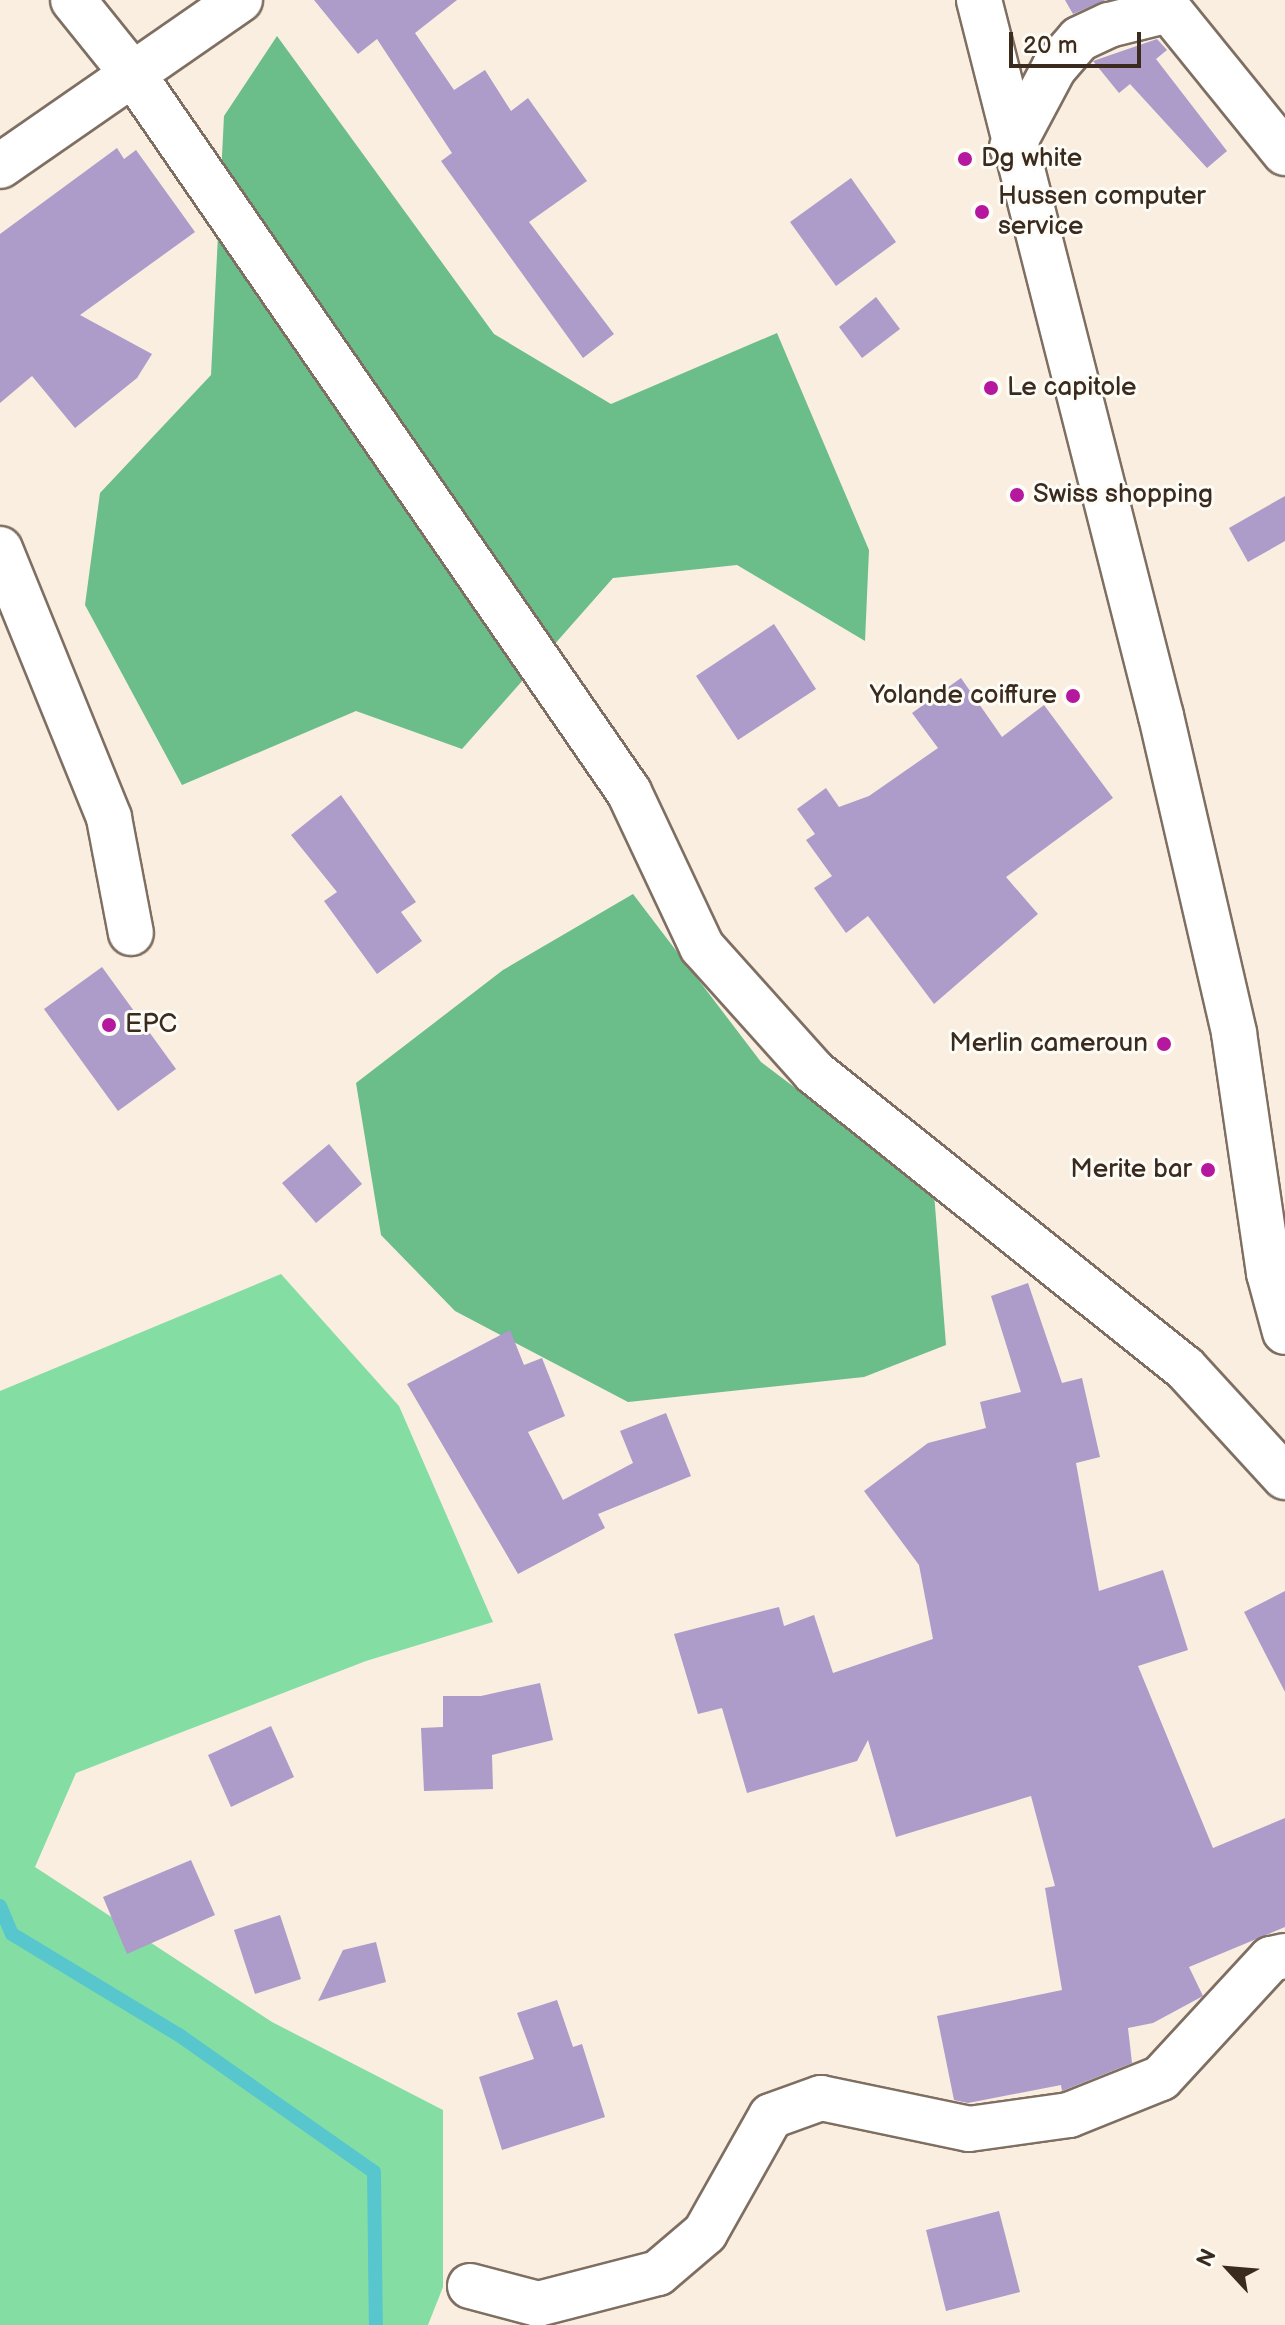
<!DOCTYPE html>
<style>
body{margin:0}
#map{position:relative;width:1285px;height:2325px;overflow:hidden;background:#f9eedf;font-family:"Balsamiq Sans",sans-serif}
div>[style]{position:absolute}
.green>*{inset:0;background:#84dea4}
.forest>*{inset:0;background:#6bbd8a}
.stream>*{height:14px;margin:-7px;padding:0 7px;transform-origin:7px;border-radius:7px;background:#58c6cd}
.building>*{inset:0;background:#ad9bca}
.roads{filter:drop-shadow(2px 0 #7e6f62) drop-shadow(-2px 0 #7e6f62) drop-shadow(0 2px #7e6f62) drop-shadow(0 -2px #7e6f62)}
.street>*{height:44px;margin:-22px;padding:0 22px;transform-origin:22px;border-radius:22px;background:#fff}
.primary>*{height:44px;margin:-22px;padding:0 22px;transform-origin:22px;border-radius:22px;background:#fff}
.dots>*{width:22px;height:22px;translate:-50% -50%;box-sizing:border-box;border:4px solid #fdfcf7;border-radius:50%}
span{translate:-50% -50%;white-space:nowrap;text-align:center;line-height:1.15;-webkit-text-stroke:6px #fdfcf7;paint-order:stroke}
.poi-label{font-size:26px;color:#3b2a1e}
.left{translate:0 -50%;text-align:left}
.right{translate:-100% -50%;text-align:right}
.north{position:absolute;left:1189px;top:2229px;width:80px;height:80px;-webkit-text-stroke:6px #fdfcf7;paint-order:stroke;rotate:296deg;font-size:22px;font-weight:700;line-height:32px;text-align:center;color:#3b2a1e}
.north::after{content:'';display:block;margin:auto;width:28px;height:36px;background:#3b2a1e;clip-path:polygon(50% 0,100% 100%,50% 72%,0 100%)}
.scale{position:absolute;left:1009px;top:32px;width:132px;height:36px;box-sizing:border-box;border:4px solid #3b2a1e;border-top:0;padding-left:10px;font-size:24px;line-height:28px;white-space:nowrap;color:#3b2a1e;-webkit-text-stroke:6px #fdfcf7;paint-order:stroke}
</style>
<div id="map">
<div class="green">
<i style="clip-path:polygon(281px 1274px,399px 1406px,493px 1622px,366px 1661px,76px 1773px,35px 1867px,272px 2022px,443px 2110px,443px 2287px,428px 2325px,0 2325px,0 1391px)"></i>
</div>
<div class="forest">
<i style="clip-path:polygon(277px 36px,494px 334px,611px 404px,777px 333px,869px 550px,865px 641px,737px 565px,613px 578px,462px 749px,356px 711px,182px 785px,85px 605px,100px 493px,211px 375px,224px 116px)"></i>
<i style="clip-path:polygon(633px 894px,761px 1062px,934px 1193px,946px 1345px,864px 1377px,628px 1402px,455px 1311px,381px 1235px,356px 1083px,503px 970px)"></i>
</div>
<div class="stream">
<i style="left:0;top:1906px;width:30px;rotate:67deg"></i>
<i style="left:12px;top:1934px;width:195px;rotate:31.2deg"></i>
<i style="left:179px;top:2035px;width:238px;rotate:35.1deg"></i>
<i style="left:374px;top:2172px;width:153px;rotate:89.3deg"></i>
</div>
<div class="building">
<i style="clip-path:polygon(314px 0,457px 0,415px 33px,454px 90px,485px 70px,511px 111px,528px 98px,587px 181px,529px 222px,614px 334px,583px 358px,441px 161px,452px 153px,377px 39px,358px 54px)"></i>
<i style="clip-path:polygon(1065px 0,1106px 0,1073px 14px)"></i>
<i style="clip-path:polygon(1157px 39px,1167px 50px,1156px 59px,1227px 151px,1207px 168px,1130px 84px,1119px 93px,1093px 61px)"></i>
<i style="clip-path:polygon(117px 148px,124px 159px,136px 150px,195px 232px,80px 315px,152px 354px,137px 378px,75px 428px,32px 376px,0 403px,0 234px)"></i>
<i style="clip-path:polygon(851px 178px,896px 242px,836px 286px,790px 222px)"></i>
<i style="clip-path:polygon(876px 297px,900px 329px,862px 358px,839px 327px)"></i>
<i style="clip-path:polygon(1285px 496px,1285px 541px,1248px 562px,1229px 528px)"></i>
<i style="clip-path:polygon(774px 624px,816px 689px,738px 740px,696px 676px)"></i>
<i style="clip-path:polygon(961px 678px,1002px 737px,1044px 705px,1113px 798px,1006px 877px,1038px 914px,934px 1004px,868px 916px,846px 933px,814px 888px,832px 876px,806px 840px,815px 834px,797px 809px,826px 788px,839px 807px,869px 796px,938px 748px,912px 713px)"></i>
<i style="clip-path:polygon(341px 795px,416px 902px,401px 912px,422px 941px,377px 974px,324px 901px,337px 892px,291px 835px)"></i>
<i style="clip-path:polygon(102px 967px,176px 1069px,118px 1111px,44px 1009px)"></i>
<i style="clip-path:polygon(329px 1144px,362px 1184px,316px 1223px,282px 1183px)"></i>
<i style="clip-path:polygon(1028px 1283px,1062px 1383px,1082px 1378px,1100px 1457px,1076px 1463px,1099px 1591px,1163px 1570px,1188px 1650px,1138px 1666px,1213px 1848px,1285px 1818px,1285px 1927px,1189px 1967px,1203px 1996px,1153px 2023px,1128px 2028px,1132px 2063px,1062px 2091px,1061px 2085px,968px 2103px,954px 2100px,937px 2016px,1062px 1990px,1045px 1888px,1055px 1886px,1031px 1796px,896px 1837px,868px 1740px,857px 1761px,747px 1793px,722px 1708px,698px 1714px,674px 1634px,779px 1607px,784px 1626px,814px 1615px,833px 1673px,933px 1639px,919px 1565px,864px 1491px,928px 1443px,986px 1428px,980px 1402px,1021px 1392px,991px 1296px)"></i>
<i style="clip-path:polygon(510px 1330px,524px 1365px,542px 1358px,565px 1416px,528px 1432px,563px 1500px,633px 1463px,620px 1431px,666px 1413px,691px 1476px,598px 1514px,605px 1528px,518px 1574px,407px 1384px)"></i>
<i style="clip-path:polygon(1285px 1591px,1285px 1692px,1244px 1612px)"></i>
<i style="clip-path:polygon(540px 1683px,553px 1740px,492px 1755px,493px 1789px,424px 1791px,421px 1728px,443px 1727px,443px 1696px,481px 1696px)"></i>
<i style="clip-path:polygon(271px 1726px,294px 1777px,231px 1807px,208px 1755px)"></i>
<i style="clip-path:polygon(191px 1860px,215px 1915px,127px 1954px,103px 1897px)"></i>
<i style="clip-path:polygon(280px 1915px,301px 1979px,255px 1994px,234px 1930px)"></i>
<i style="clip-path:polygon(376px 1942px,386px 1982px,318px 2001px,343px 1950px)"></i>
<i style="clip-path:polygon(557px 2000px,573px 2047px,582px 2044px,605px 2117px,502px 2150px,479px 2077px,534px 2059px,517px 2013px)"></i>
<i style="clip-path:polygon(999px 2211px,1020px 2292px,946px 2311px,926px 2230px)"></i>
</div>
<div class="roads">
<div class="street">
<i style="left:73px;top:0;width:99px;rotate:51.2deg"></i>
<i style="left:135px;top:77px;width:869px;rotate:55.36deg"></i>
<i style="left:629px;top:792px;width:171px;rotate:64.8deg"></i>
<i style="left:702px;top:947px;width:168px;rotate:48.1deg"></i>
<i style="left:814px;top:1072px;width:475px;rotate:38.6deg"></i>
<i style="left:1185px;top:1368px;width:148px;rotate:47.5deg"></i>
<i style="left:979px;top:0;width:739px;rotate:75.74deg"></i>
<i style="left:1161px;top:716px;width:325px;rotate:77deg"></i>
<i style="left:1234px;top:1033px;width:243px;rotate:81.7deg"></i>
<i style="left:1269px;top:1273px;width:61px;rotate:74.8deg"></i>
<i style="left:1012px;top:147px;width:89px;rotate:-62deg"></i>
<i style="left:1054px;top:68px;width:38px;rotate:-49deg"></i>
<i style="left:1079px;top:39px;width:33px;rotate:-25deg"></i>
<i style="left:1109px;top:25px;width:62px;rotate:-14deg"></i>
<i style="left:0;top:166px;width:292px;rotate:-34.7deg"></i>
<i style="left:0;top:549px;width:290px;rotate:67.9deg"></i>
<i style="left:109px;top:818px;width:117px;rotate:79.2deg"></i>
<i style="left:470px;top:2286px;width:70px;rotate:14.8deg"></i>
<i style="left:538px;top:2304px;width:124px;rotate:-14.5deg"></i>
<i style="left:658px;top:2273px;width:62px;rotate:-40.4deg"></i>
<i style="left:705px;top:2233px;width:134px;rotate:-60.6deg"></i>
<i style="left:771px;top:2116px;width:53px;rotate:-19.8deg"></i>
<i style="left:821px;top:2098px;width:151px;rotate:11.8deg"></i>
<i style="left:969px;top:2129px;width:101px;rotate:-8deg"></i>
<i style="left:1069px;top:2115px;width:99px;rotate:-21.9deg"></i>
<i style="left:1161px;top:2078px;width:162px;rotate:-47.3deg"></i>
<i style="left:1271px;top:1959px;width:14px;rotate:-12deg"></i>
</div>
<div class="primary">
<i style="left:1161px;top:0;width:197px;rotate:51deg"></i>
</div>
</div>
<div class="dots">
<i style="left:965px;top:159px;background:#b5179e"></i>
<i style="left:982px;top:212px;background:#b5179e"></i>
<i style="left:991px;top:388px;background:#b5179e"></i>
<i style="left:1017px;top:495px;background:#b5179e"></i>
<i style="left:1073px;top:696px;background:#b5179e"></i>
<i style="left:109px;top:1025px;background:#b5179e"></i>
<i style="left:1164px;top:1044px;background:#b5179e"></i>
<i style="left:1208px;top:1170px;background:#b5179e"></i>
</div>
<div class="poi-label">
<span class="left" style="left:981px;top:159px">Dg white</span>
<span class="left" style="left:998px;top:212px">Hussen computer<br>service</span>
<span class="left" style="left:1007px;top:388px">Le capitole</span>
<span class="left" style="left:1033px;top:495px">Swiss shopping</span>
<span class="right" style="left:1057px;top:696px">Yolande coiffure</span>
<span class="left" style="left:125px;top:1025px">EPC</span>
<span class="right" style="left:1148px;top:1044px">Merlin cameroun</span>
<span class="right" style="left:1192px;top:1170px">Merite bar</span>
</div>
<div class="north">N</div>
<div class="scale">20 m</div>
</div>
